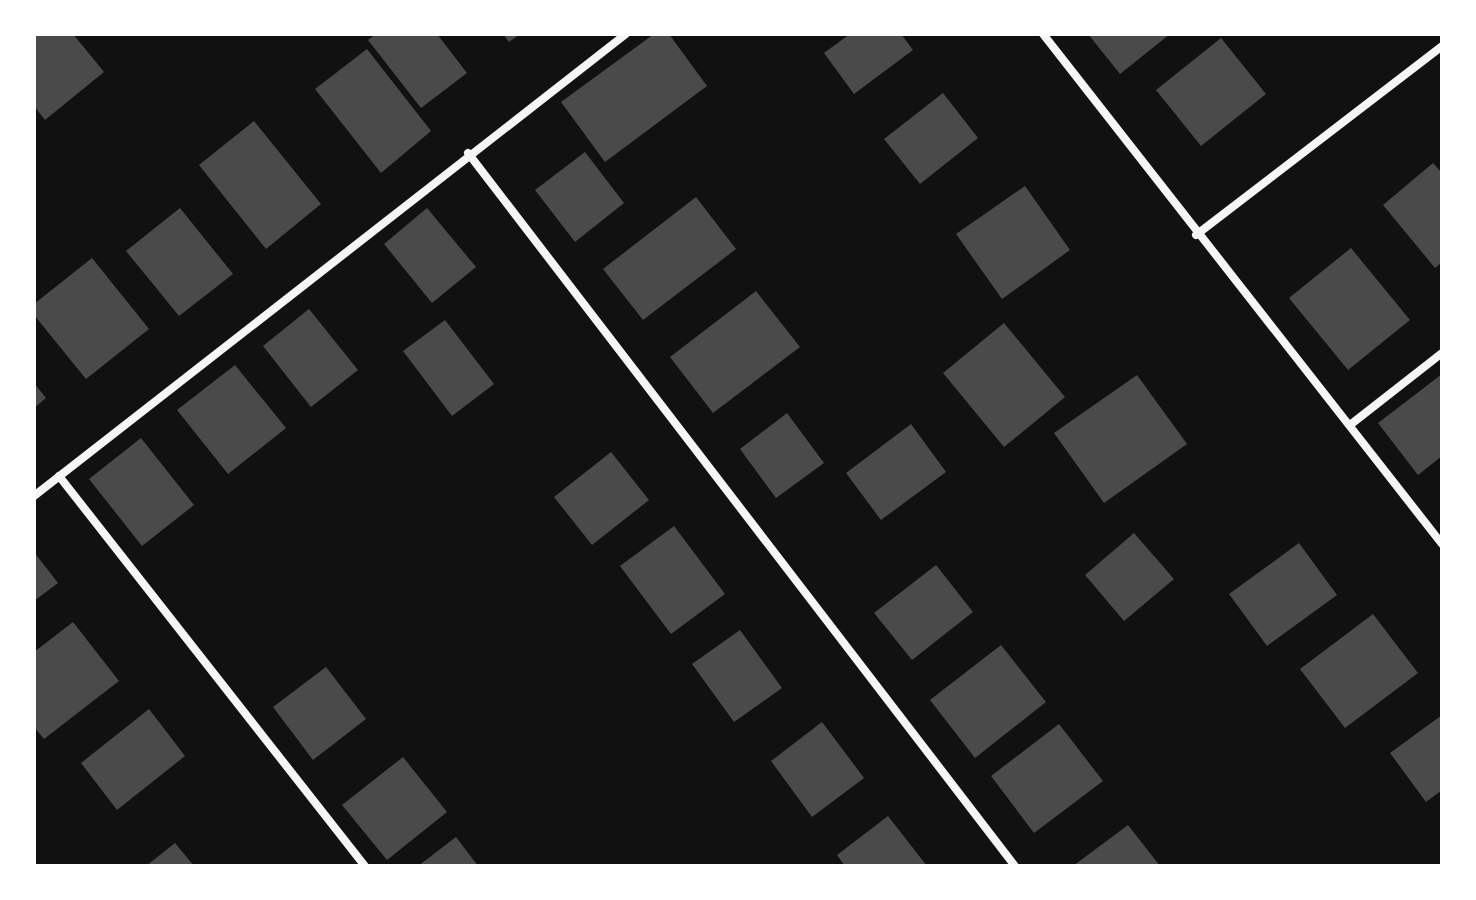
<!DOCTYPE html>
<style>
body{margin:0}
#map{position:relative;width:1476px;height:900px;overflow:hidden;background:#111;font-family:"Sofia Sans Condensed",sans-serif}
div>[style]{position:absolute}
.building>*{inset:0;background:#4a4a4a}
.minor>*{height:8px;margin:-4px;padding:0 4px;transform-origin:4px;border-radius:4px;background:#f5f5f5}
span{translate:-50% -50%;white-space:nowrap;text-align:center;line-height:1.15;-webkit-text-stroke:7px #fff;paint-order:stroke}
.frame{position:absolute;inset:0;border:36px solid #fff;pointer-events:none}
</style>
<div id="map">
<div class="building">
<i style="clip-path:polygon(34px 34px,73px 34px,104px 72px,45px 120px,34px 106px)"></i>
<i style="clip-path:polygon(376px 34px,437px 34px,467px 73px,421px 108px,368px 40px)"></i>
<i style="clip-path:polygon(503px 34px,520px 34px,509px 42px)"></i>
<i style="clip-path:polygon(654px 34px,669px 34px,707px 86px,605px 162px,561px 102px)"></i>
<i style="clip-path:polygon(850px 34px,901px 34px,913px 50px,854px 94px,824px 53px)"></i>
<i style="clip-path:polygon(1088px 34px,1170px 34px,1120px 74px)"></i>
<i style="clip-path:polygon(1221px 38px,1266px 94px,1201px 146px,1156px 90px)"></i>
<i style="clip-path:polygon(367px 49px,431px 131px,381px 173px,315px 89px)"></i>
<i style="clip-path:polygon(943px 93px,978px 138px,920px 184px,884px 139px)"></i>
<i style="clip-path:polygon(254px 121px,321px 204px,266px 249px,199px 165px)"></i>
<i style="clip-path:polygon(585px 152px,624px 203px,575px 242px,535px 190px)"></i>
<i style="clip-path:polygon(1433px 163px,1442px 173px,1442px 262px,1435px 268px,1383px 205px)"></i>
<i style="clip-path:polygon(1025px 186px,1070px 250px,1002px 299px,956px 234px)"></i>
<i style="clip-path:polygon(696px 197px,736px 249px,643px 320px,603px 269px)"></i>
<i style="clip-path:polygon(180px 208px,233px 274px,179px 316px,126px 251px)"></i>
<i style="clip-path:polygon(427px 208px,476px 267px,432px 303px,384px 244px)"></i>
<i style="clip-path:polygon(1351px 248px,1410px 320px,1348px 370px,1289px 298px)"></i>
<i style="clip-path:polygon(92px 258px,149px 329px,86px 379px,34px 315px,34px 304px)"></i>
<i style="clip-path:polygon(756px 291px,800px 347px,713px 413px,670px 357px)"></i>
<i style="clip-path:polygon(309px 309px,358px 370px,311px 407px,263px 346px)"></i>
<i style="clip-path:polygon(445px 320px,494px 384px,452px 416px,403px 351px)"></i>
<i style="clip-path:polygon(1004px 323px,1065px 397px,1004px 447px,943px 373px)"></i>
<i style="clip-path:polygon(235px 365px,286px 428px,228px 474px,177px 410px)"></i>
<i style="clip-path:polygon(1442px 374px,1442px 456px,1418px 475px,1378px 423px)"></i>
<i style="clip-path:polygon(1137px 375px,1187px 444px,1104px 503px,1054px 433px)"></i>
<i style="clip-path:polygon(34px 383px,46px 398px,34px 408px)"></i>
<i style="clip-path:polygon(787px 413px,824px 463px,776px 498px,740px 449px)"></i>
<i style="clip-path:polygon(911px 424px,946px 472px,881px 520px,846px 473px)"></i>
<i style="clip-path:polygon(141px 438px,194px 505px,142px 546px,89px 479px)"></i>
<i style="clip-path:polygon(611px 452px,649px 500px,592px 545px,554px 497px)"></i>
<i style="clip-path:polygon(674px 526px,725px 594px,671px 634px,620px 566px)"></i>
<i style="clip-path:polygon(1134px 533px,1174px 579px,1124px 621px,1085px 575px)"></i>
<i style="clip-path:polygon(1299px 543px,1337px 595px,1267px 646px,1229px 594px)"></i>
<i style="clip-path:polygon(34px 552px,58px 583px,34px 601px)"></i>
<i style="clip-path:polygon(936px 565px,973px 612px,912px 660px,874px 613px)"></i>
<i style="clip-path:polygon(1373px 614px,1418px 673px,1345px 728px,1300px 669px)"></i>
<i style="clip-path:polygon(73px 622px,119px 681px,44px 739px,34px 727px,34px 652px)"></i>
<i style="clip-path:polygon(740px 630px,782px 688px,734px 722px,692px 664px)"></i>
<i style="clip-path:polygon(1001px 645px,1046px 702px,975px 758px,930px 700px)"></i>
<i style="clip-path:polygon(326px 667px,366px 719px,313px 760px,273px 707px)"></i>
<i style="clip-path:polygon(149px 709px,185px 756px,117px 810px,81px 763px)"></i>
<i style="clip-path:polygon(1442px 715px,1442px 790px,1426px 802px,1390px 753px)"></i>
<i style="clip-path:polygon(822px 722px,864px 778px,812px 817px,771px 761px)"></i>
<i style="clip-path:polygon(1059px 724px,1103px 781px,1034px 833px,991px 776px)"></i>
<i style="clip-path:polygon(403px 757px,447px 812px,387px 860px,342px 805px)"></i>
<i style="clip-path:polygon(888px 816px,927px 866px,845px 866px,837px 855px)"></i>
<i style="clip-path:polygon(1128px 825px,1160px 866px,1073px 866px)"></i>
<i style="clip-path:polygon(456px 837px,478px 866px,418px 866px)"></i>
<i style="clip-path:polygon(175px 843px,194px 866px,146px 866px)"></i>
</div>
<div class="minor">
<i style="left:1043px;top:34px;width:648px;rotate:51.96deg"></i>
<i style="left:468px;top:153px;width:899px;rotate:52.51deg"></i>
<i style="left:1196px;top:235px;width:310px;rotate:-37.5deg"></i>
<i style="left:1350px;top:425px;width:117px;rotate:-38deg"></i>
<i style="left:59px;top:476px;width:496px;rotate:51.9deg"></i>
<i style="left:34px;top:496px;width:751px;rotate:-37.97deg"></i>
</div>
<div class="frame"></div>
</div>
